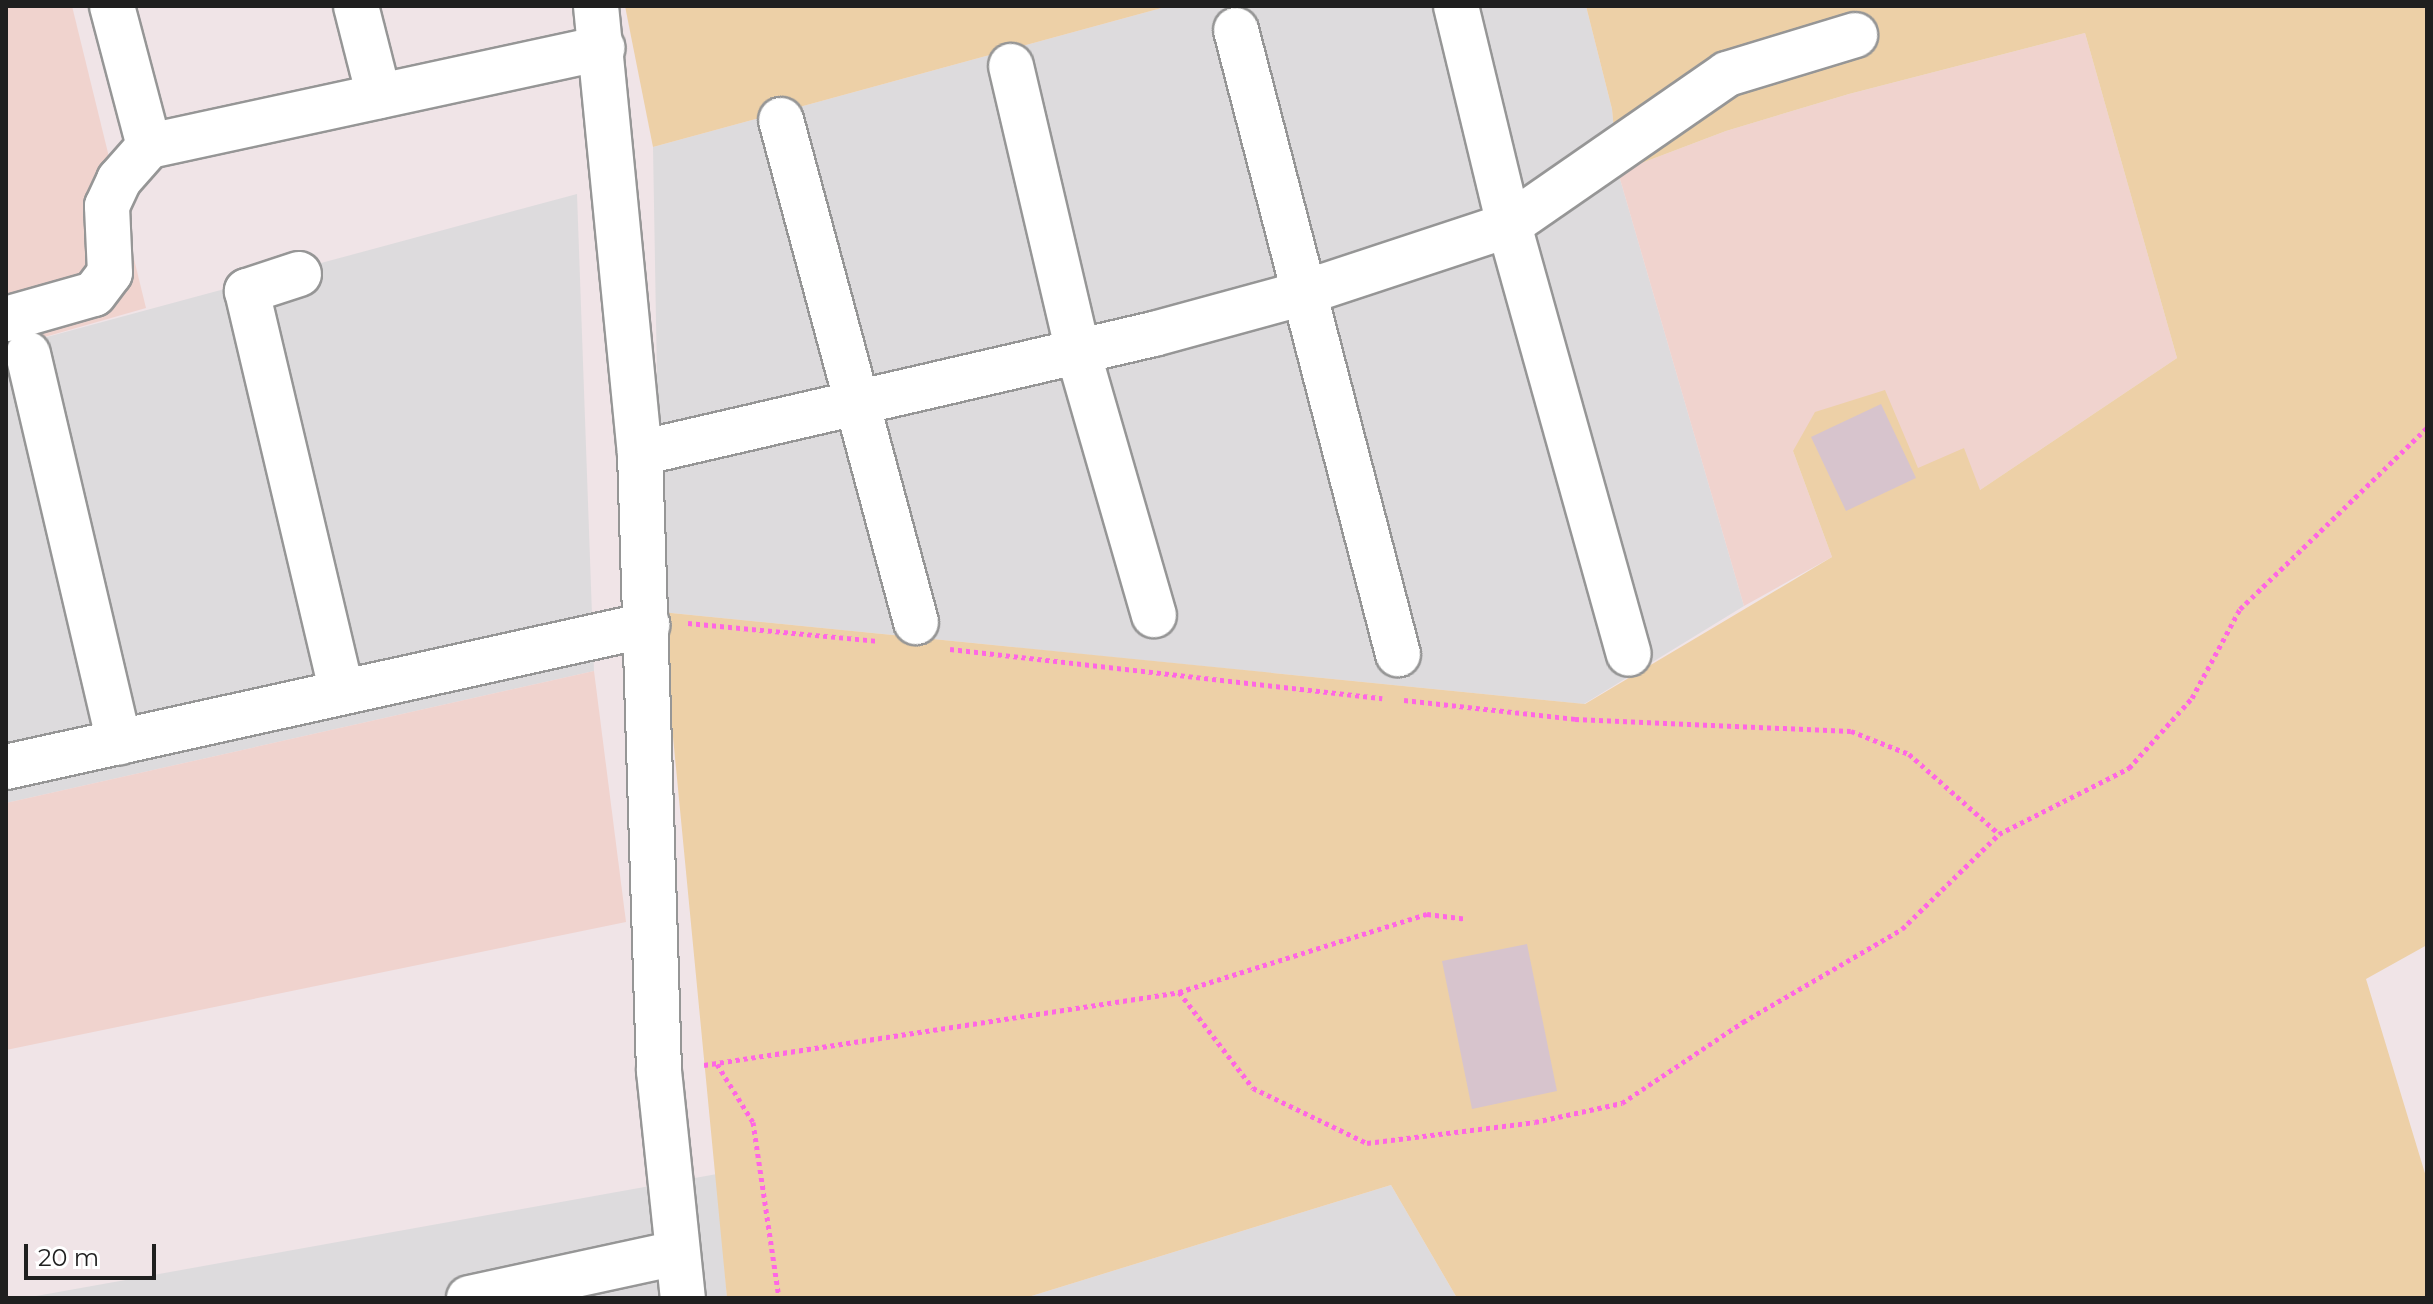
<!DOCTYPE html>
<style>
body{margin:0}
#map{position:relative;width:2433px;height:1304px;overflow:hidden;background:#f0e4e7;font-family:Montserrat,sans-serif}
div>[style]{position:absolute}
.residential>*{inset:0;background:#dddbdd}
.farmland>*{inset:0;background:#f0d3ce}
.grass>*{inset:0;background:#edd0a7}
.building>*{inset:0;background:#d7c4cd}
.path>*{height:5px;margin-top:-2.5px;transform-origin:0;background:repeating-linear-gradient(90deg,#ff66e4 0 4px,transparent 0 8px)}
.roads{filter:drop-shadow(2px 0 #969696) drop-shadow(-2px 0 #969696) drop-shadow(0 2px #969696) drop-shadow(0 -2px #969696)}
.minor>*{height:44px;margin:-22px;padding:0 22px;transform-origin:22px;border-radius:22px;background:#fff}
span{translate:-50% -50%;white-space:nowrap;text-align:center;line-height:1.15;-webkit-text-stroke:6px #fff;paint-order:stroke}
.frame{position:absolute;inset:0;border:8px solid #1f1f1f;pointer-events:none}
.scale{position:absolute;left:24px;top:1244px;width:132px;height:36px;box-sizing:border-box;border:4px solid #1f1f1f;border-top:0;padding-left:10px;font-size:24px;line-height:28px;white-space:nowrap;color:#1f1f1f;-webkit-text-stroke:6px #fff;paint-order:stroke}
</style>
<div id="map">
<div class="residential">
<i style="clip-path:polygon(1169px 6px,1586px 6px,1612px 109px,1618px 172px,1744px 606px,1584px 704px,661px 612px,653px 147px)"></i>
<i style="clip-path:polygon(577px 194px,594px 671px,6px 803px,6px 348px)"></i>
<i style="clip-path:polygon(717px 1174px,727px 1298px,25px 1298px)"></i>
<i style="clip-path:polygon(1391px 1185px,1457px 1298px,1025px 1298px)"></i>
</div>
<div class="farmland">
<i style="clip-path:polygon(6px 6px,72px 6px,146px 308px,6px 348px)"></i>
<i style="clip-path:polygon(2085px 33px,2177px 358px,1980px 490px,1918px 468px,1793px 451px,1832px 557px,1744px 606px,1618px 172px,1726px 131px,1849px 94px)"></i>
<i style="clip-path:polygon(594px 671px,626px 922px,6px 1050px,6px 803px)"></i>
</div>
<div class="grass">
<i style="clip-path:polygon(625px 6px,1169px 6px,653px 147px)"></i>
<i style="clip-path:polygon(1586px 6px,2427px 6px,2427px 945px,2366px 979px,2427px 1180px,2427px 1298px,1457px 1298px,1391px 1185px,1025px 1298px,727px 1298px,661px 612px,1585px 704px,1832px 557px,1793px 451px,1815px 412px,1885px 390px,1918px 468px,1964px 448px,1980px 490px,2177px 358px,2085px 33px,1849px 94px,1726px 131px,1618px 172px,1612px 109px)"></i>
</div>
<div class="building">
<i style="clip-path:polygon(1881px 404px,1916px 478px,1846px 511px,1811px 437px)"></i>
<i style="clip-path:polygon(1527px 944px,1557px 1091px,1472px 1109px,1442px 961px)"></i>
</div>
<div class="path">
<i style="left:688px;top:623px;width:190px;rotate:5.4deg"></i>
<i style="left:950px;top:649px;width:435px;rotate:6.5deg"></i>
<i style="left:1404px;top:700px;width:172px;rotate:6.3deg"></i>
<i style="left:1575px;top:719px;width:276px;rotate:2.5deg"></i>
<i style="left:1851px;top:731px;width:62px;rotate:21.6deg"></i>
<i style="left:1909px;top:754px;width:120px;rotate:41.6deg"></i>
<i style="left:1179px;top:992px;width:121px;rotate:52.4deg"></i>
<i style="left:1253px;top:1088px;width:127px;rotate:25.8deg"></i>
<i style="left:1367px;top:1143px;width:169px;rotate:-7.1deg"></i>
<i style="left:1535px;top:1122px;width:89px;rotate:-12.3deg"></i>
<i style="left:1622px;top:1103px;width:146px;rotate:-33.8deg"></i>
<i style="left:1743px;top:1022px;width:184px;rotate:-30.3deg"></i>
<i style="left:1902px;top:929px;width:136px;rotate:-44.4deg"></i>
<i style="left:1999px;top:834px;width:146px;rotate:-26.9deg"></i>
<i style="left:2129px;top:768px;width:94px;rotate:-48deg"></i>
<i style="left:2192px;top:698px;width:101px;rotate:-61.7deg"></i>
<i style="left:2240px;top:609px;width:260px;rotate:-44.1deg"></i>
<i style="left:717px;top:1064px;width:68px;rotate:58.2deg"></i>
<i style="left:753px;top:1122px;width:178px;rotate:81.6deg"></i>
<i style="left:704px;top:1065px;width:481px;rotate:-8.7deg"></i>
<i style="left:1179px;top:992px;width:260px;rotate:-17.5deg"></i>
<i style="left:1427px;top:914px;width:39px;rotate:7deg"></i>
</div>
<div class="roads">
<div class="minor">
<i style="left:112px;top:6px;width:145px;rotate:75.2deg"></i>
<i style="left:149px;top:146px;width:464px;rotate:-12.2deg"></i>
<i style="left:356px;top:6px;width:93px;rotate:75.7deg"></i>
<i style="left:596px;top:6px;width:449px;rotate:84.4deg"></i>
<i style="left:640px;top:453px;width:618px;rotate:88.24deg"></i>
<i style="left:659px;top:1071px;width:228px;rotate:84deg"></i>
<i style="left:1456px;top:6px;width:225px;rotate:76.4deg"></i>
<i style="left:1509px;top:225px;width:445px;rotate:74.4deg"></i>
<i style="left:1236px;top:30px;width:645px;rotate:75.45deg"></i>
<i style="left:1011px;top:66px;width:294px;rotate:76.8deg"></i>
<i style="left:1078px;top:352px;width:274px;rotate:73.9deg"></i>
<i style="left:781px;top:120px;width:520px;rotate:74.95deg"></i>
<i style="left:299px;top:274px;width:55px;rotate:161.9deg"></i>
<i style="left:247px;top:291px;width:412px;rotate:76.7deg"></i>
<i style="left:6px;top:319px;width:91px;rotate:-15.9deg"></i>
<i style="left:94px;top:294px;width:26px;rotate:-53deg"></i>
<i style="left:110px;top:273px;width:67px;rotate:-92.6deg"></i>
<i style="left:107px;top:206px;width:29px;rotate:-65deg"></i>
<i style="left:119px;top:180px;width:45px;rotate:-48.6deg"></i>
<i style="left:28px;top:354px;width:399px;rotate:76.8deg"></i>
<i style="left:640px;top:453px;width:528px;rotate:-13.04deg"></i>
<i style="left:1154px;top:334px;width:151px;rotate:-15.3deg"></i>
<i style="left:1300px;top:294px;width:220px;rotate:-18.3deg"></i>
<i style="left:1509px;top:225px;width:265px;rotate:-34.7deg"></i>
<i style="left:1727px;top:74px;width:134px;rotate:-16.9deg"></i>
<i style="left:6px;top:767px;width:657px;rotate:-12.49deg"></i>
<i style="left:469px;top:1298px;width:213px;rotate:-12.2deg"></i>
</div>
</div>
<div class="frame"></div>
<div class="scale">20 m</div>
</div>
